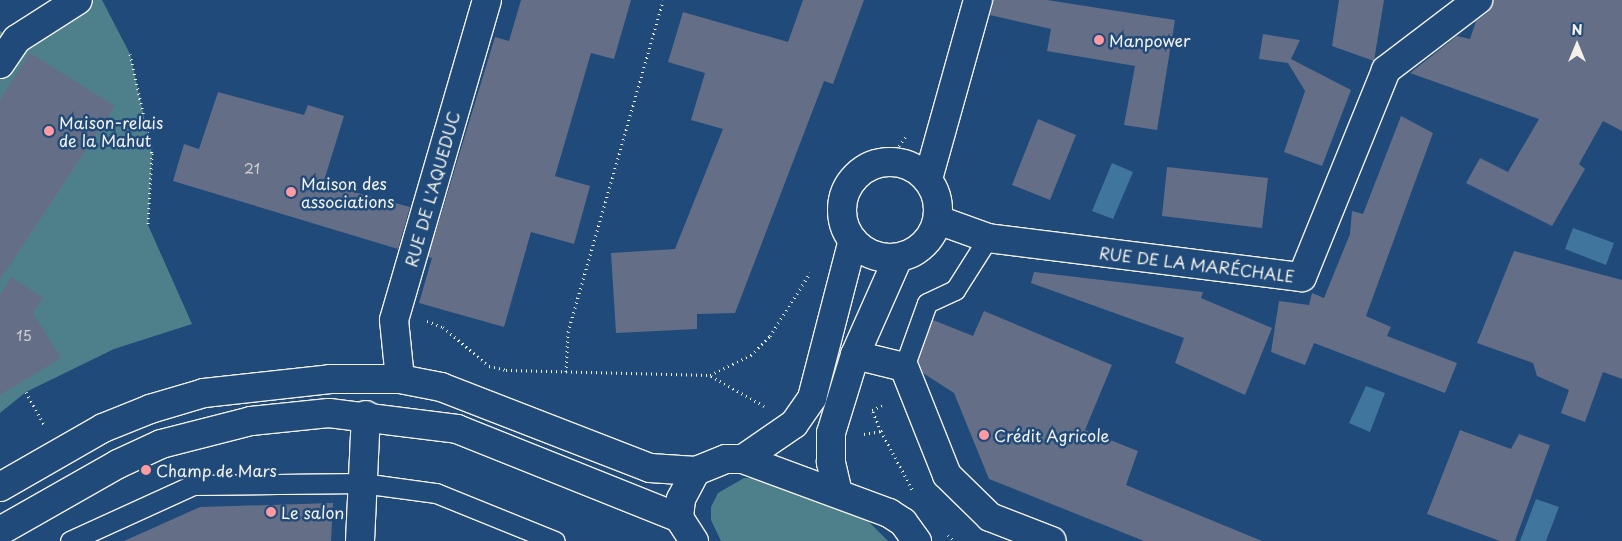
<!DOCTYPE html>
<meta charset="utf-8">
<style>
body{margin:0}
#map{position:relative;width:1622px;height:541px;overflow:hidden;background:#1f4a7a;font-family:"Playpen Sans",sans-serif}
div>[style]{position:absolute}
.green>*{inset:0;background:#4e808c}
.water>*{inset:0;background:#40769d}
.building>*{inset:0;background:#656e87}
.path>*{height:3px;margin-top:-1.5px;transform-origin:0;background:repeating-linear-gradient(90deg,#f4f1e8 0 1px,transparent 0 5px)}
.roads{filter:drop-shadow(1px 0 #f4f1e8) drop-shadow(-1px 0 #f4f1e8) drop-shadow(0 1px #f4f1e8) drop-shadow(0 -1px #f4f1e8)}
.service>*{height:19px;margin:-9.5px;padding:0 9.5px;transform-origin:9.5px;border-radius:9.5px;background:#1f4a7a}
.minor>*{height:28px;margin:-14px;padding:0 14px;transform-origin:14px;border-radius:14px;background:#1f4a7a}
.secondary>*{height:28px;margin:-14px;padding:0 14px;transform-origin:14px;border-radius:14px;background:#1f4a7a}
.secondary>.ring{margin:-14px;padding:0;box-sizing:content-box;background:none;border:28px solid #1f4a7a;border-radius:50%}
.primary>*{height:28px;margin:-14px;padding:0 14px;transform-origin:14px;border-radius:14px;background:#1f4a7a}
.dots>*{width:14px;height:14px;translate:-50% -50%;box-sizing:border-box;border:2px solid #1f4a7a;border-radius:50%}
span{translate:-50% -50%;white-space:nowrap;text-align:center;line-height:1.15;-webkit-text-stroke:5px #1f4a7a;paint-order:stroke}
.number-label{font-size:14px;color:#d0d0d0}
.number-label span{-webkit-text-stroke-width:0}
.poi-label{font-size:16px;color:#f4f1e8}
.left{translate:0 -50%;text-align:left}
.street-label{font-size:16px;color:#f4f1e8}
.north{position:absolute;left:1552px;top:20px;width:50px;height:50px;-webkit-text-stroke:4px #1f4a7a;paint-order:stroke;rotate:0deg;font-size:14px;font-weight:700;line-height:20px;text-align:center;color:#f4f1e8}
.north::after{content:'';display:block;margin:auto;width:18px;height:22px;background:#f4f1e8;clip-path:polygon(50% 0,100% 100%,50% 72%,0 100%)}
</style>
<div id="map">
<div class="green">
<i style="clip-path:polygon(78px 0,102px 0,130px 54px,152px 153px,148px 225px,192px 324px,114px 349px,26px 392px,0 413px,0 31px,17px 39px)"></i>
<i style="clip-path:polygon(744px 478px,753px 478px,867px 520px,888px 541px,721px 541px,711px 520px,711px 507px,718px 493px)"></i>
</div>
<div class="water">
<i style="clip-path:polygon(1112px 163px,1133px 172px,1113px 219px,1092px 211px)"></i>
<i style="clip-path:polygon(1573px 228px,1614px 243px,1606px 265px,1565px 249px)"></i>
<i style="clip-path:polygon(1366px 386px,1385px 393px,1370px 432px,1349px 423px)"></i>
<i style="clip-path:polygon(1536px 499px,1559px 507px,1546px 541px,1520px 541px)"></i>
</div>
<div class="building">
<i style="clip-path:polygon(521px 0,631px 0,614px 59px,591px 53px,555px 176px,590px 186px,574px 244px,531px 232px,504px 327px,419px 303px,432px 258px,428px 257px,495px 37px,509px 41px)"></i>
<i style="clip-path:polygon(803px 0,864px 0,833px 84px,824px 81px,735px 313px,697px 314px,697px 329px,616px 333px,611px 253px,675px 249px,723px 129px,691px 120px,705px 73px,668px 62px,683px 12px,788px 42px)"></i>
<i style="clip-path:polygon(993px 0,1047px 0,1175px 20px,1157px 130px,1124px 125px,1135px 66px,1047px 51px,1051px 29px,990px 15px)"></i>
<i style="clip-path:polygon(1339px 0,1384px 0,1374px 61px,1332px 46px)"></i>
<i style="clip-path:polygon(1493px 0,1622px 0,1622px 131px,1603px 121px,1579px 164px,1585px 169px,1552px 226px,1466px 183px,1480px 158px,1508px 172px,1539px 119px,1410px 73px,1457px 36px,1470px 39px,1476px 21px,1488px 12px)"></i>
<i style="clip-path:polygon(1263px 34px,1300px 40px,1291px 59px,1351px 90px,1322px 166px,1284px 152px,1305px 91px,1288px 63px,1259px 59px)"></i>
<i style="clip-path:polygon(30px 53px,115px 106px,0 280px,0 100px)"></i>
<i style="clip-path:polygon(218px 92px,304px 115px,308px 105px,344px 116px,323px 184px,410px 207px,398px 249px,173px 181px,184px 144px,199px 149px)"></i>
<i style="clip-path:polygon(1401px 116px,1433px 133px,1366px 316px,1391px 327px,1387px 336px,1457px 363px,1445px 393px,1314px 343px,1305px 365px,1271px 352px,1279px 301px,1309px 305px,1312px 293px,1324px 298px,1350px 234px,1352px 211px,1363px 214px)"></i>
<i style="clip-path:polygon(1038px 119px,1076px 135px,1050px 200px,1012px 185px)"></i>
<i style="clip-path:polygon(1167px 167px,1268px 178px,1262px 228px,1162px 216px)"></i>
<i style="clip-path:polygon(1514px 251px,1622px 280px,1622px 379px,1603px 372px,1585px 422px,1561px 413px,1569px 390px,1537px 376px,1533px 363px,1477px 343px)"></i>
<i style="clip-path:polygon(1034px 272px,1203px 292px,1201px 298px,1272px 328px,1245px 395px,1175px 363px,1184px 338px,1031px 283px)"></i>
<i style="clip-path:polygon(11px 277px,43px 298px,33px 313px,61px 358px,0 395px,0 295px)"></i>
<i style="clip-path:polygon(984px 311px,1112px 365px,1085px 430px,1138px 451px,1126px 485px,1262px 541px,1144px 541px,989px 479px,954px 393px,923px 373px,918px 361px,933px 320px,973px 336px)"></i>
<i style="clip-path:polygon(1460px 430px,1511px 449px,1519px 434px,1550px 445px,1515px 541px,1500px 541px,1427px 514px)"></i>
<i style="clip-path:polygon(333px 503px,331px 541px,124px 541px,200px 507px)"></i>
</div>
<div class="path">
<i style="left:130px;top:54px;width:101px;rotate:77.5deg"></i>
<i style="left:152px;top:153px;width:72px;rotate:93.2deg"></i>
<i style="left:887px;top:162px;width:32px;rotate:-54deg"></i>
<i style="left:427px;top:321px;width:17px;rotate:21deg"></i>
<i style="left:443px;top:327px;width:60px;rotate:40.3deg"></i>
<i style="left:489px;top:366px;width:17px;rotate:13deg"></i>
<i style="left:506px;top:370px;width:204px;rotate:1.4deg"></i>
<i style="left:710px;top:375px;width:46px;rotate:-26deg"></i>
<i style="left:751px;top:355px;width:27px;rotate:-45deg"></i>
<i style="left:770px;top:336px;width:75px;rotate:-57.6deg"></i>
<i style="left:566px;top:372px;width:40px;rotate:-87.1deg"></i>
<i style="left:568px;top:332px;width:345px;rotate:-74deg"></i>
<i style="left:711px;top:376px;width:61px;rotate:29.5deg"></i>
<i style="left:26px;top:392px;width:38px;rotate:61deg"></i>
<i style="left:881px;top:431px;width:23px;rotate:-113deg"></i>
<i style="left:872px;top:410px;width:14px;rotate:-25deg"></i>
<i style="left:864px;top:434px;width:17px;rotate:-10deg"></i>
<i style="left:881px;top:431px;width:66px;rotate:61.9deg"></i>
<i style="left:948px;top:535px;width:8px;rotate:45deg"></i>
</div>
<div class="roads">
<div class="service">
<i style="left:904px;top:367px;width:68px;rotate:-70.2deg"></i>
<i style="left:927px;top:303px;width:31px;rotate:-25deg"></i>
<i style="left:955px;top:290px;width:62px;rotate:-57.6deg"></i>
<i style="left:70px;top:541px;width:135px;rotate:-24.5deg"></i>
<i style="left:193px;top:485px;width:169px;rotate:-0.7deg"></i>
<i style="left:362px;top:483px;width:75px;rotate:7.7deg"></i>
<i style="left:436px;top:493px;width:128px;rotate:22deg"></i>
</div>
<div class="minor">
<i style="left:0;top:64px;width:30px;rotate:-56deg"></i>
<i style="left:17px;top:39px;width:72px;rotate:-32.6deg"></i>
<i style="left:938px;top:220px;width:53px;rotate:19.8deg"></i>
<i style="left:988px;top:238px;width:316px;rotate:7.1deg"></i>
<i style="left:1302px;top:277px;width:223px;rotate:-67.9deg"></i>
<i style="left:1386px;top:70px;width:116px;rotate:-37.3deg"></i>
<i style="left:855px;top:355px;width:50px;rotate:13.8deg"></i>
<i style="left:904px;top:367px;width:116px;rotate:68.3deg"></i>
<i style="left:947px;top:475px;width:60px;rotate:44.3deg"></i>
<i style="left:990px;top:517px;width:66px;rotate:21.2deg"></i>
<i style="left:400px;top:379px;width:59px;rotate:-95.8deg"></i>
<i style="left:394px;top:320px;width:333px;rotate:-73.8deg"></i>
<i style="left:360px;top:541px;width:126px;rotate:-87.3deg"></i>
</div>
<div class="secondary">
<i class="ring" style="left:842px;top:162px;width:68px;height:68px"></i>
<i style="left:928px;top:179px;width:186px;rotate:-74.4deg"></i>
<i style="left:743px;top:459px;width:62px;rotate:-34.5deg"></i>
<i style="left:794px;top:424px;width:32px;rotate:-55deg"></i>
<i style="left:812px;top:398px;width:163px;rotate:-75.5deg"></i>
<i style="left:838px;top:493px;width:32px;rotate:-103deg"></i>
<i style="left:831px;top:462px;width:29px;rotate:-90deg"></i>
<i style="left:831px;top:433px;width:82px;rotate:-72.9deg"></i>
<i style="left:855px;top:355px;width:106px;rotate:-66.1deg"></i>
</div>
<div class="primary">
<i style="left:0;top:487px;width:119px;rotate:-29.8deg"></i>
<i style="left:103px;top:428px;width:51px;rotate:-22deg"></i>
<i style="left:150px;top:409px;width:56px;rotate:-16.5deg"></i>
<i style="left:204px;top:393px;width:127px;rotate:-6.3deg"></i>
<i style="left:330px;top:379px;width:70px"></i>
<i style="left:400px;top:379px;width:42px;rotate:11deg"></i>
<i style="left:441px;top:387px;width:224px;rotate:21.2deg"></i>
<i style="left:650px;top:468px;width:46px;rotate:3.7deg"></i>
<i style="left:0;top:531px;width:136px;rotate:-29.6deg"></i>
<i style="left:118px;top:464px;width:47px;rotate:-24.9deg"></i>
<i style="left:161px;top:444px;width:93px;rotate:-14.3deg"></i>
<i style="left:251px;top:421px;width:78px;rotate:-5.9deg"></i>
<i style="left:329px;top:413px;width:129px;rotate:7.1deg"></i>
<i style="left:457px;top:429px;width:239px;rotate:21.8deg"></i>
<i style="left:694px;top:541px;width:27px;rotate:-123deg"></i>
<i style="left:679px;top:518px;width:19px;rotate:-84deg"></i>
<i style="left:681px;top:499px;width:32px;rotate:-62deg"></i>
<i style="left:696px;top:471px;width:32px;rotate:-22deg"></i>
<i style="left:726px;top:459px;width:17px"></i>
<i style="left:743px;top:459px;width:156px;rotate:20.3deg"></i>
<i style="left:889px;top:513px;width:17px;rotate:33deg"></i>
<i style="left:903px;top:522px;width:24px;rotate:54deg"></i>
</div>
</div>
<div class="dots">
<i style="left:1099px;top:40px;background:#ff9aa2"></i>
<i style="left:49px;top:131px;background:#ff9aa2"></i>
<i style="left:291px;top:192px;background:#ff9aa2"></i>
<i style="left:984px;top:435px;background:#ff9aa2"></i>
<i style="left:146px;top:470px;background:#ff9aa2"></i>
<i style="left:271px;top:512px;background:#ff9aa2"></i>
</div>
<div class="number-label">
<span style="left:252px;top:169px">21</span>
<span style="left:24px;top:336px">15</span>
</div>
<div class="poi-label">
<span class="left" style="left:1109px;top:40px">Manpower</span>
<span class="left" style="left:59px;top:131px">Maison-relais<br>de la Mahut</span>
<span class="left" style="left:301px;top:192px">Maison des<br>associations</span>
<span class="left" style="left:994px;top:435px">Crédit Agricole</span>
<span class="left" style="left:156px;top:470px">Champ de Mars</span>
<span class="left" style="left:281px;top:512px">Le salon</span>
</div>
<div class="street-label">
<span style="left:432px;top:189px;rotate:-74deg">RUE DE L'AQUEDUC</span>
<span style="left:1197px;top:264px;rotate:7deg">RUE DE LA MARÉCHALE</span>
</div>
<div class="north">N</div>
</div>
